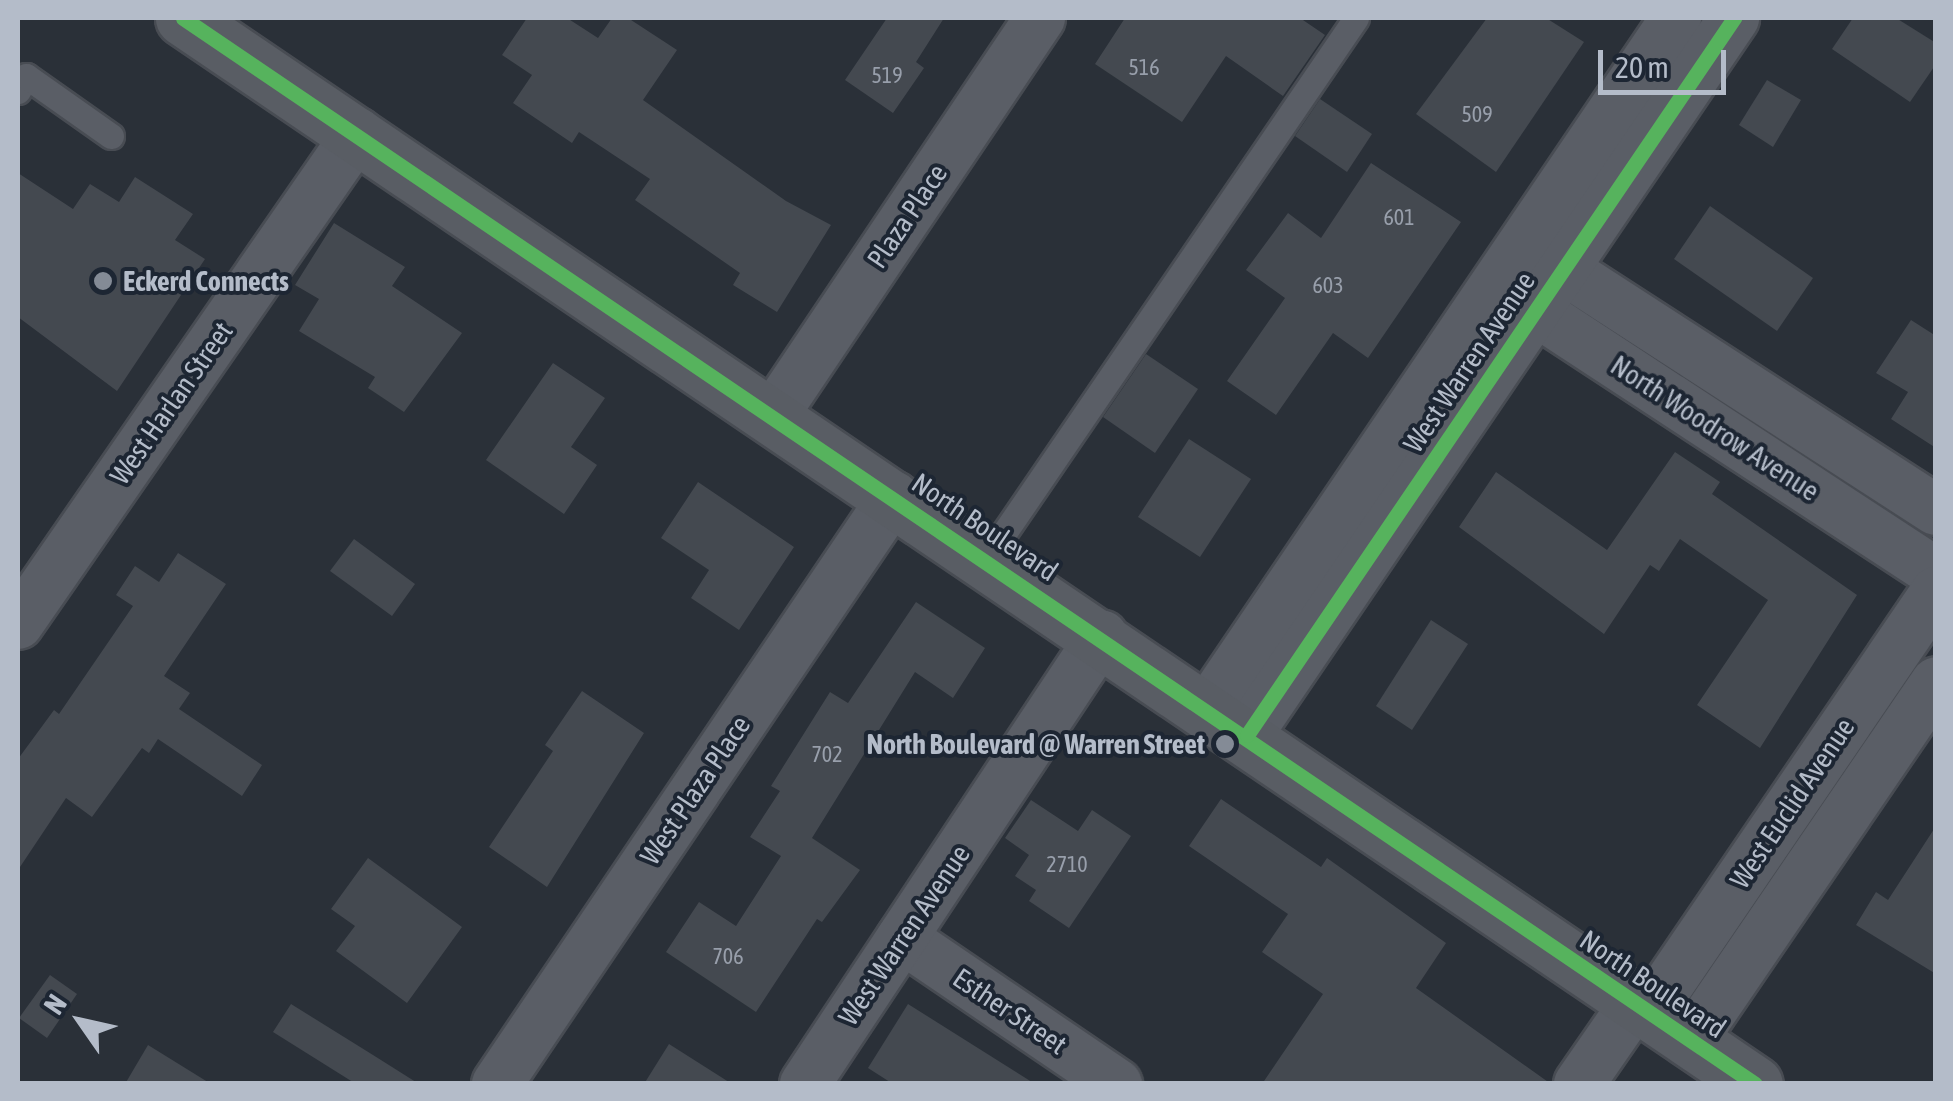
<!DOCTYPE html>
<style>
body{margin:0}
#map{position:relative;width:1953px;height:1101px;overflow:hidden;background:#2a3038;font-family:"Asap Condensed",sans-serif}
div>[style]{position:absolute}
.building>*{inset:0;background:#444950}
.roads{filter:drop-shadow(2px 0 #484c53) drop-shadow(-2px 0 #484c53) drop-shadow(0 2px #484c53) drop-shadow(0 -2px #484c53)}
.lane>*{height:25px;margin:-12.5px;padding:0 12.5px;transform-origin:12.5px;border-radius:12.5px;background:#5a5e66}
.street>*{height:50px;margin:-25px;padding:0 25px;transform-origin:25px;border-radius:25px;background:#5a5e66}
.secondary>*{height:55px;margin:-27.5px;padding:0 27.5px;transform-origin:27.5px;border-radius:27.5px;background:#595d64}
.cycleway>*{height:15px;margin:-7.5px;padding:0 7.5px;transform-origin:7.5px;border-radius:7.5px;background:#56b35d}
.dots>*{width:28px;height:28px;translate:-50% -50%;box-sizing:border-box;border:5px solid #1d2633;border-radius:50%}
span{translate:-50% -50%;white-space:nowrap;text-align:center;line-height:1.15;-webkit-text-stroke:8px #1d2633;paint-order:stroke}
.number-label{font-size:22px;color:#989fab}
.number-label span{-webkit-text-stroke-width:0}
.street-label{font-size:28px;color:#b4bcc9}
.poi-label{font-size:28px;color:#b4bcc9;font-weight:700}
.left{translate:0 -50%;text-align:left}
.right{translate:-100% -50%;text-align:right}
.frame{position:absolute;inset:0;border:20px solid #b4bcc9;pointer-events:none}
.north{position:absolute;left:30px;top:971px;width:100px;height:100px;-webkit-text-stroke:8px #1d2633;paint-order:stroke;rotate:304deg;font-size:28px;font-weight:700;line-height:40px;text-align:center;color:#b4bcc9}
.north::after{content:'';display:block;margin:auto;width:35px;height:45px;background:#b4bcc9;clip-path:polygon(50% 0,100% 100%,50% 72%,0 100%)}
.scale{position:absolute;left:1598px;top:50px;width:128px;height:45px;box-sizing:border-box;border:5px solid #b4bcc9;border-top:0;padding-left:12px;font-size:30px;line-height:35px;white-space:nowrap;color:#b4bcc9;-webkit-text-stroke:8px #1d2633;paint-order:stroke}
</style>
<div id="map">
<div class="building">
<i style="clip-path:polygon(527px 18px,567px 18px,598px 38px,612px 18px,628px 18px,677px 50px,643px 100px,786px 201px,831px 225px,777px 312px,733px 285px,740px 273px,635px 200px,650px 179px,579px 132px,572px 143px,513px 103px,532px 75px,502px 55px)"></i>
<i style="clip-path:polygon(887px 18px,944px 18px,916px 62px,924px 68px,893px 113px,845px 80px)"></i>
<i style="clip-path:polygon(1125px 18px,1300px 18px,1325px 35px,1283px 96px,1226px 56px,1182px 122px,1095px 64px)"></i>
<i style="clip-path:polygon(1487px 18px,1546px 18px,1584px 42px,1496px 172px,1416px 114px)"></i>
<i style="clip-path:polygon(1853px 18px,1896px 18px,1936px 43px,1936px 64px,1910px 102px,1832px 49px)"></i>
<i style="clip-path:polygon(1767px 80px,1801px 100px,1773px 147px,1739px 125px)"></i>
<i style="clip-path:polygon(1320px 99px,1372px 134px,1347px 172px,1295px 136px)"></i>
<i style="clip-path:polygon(1371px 163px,1461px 222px,1368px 358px,1333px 333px,1276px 415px,1227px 381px,1285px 298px,1246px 270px,1288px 213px,1321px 238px)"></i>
<i style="clip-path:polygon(18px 173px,73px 209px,90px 184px,119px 202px,135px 177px,193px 214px,175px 240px,205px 259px,117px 391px,18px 317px)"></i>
<i style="clip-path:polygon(1710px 206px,1813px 278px,1777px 331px,1674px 259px)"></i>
<i style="clip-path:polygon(334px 223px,405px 267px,392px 286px,462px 333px,404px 412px,368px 388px,375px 377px,299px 331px,319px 299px,295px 285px)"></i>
<i style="clip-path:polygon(1911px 320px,1936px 336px,1936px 448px,1891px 419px,1908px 392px,1876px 373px)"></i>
<i style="clip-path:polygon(1146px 354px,1198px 389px,1155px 453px,1103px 417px)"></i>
<i style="clip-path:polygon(553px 363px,605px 398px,571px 447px,597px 465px,564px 514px,486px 460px)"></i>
<i style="clip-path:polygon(1189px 439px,1251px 479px,1200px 557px,1138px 517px)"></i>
<i style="clip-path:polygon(1675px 452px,1720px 482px,1712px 494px,1857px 595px,1760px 748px,1697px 705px,1768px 600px,1680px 539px,1659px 571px,1650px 565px,1604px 634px,1459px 527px,1496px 472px,1607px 550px)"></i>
<i style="clip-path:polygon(698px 482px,794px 547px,739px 630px,691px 598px,709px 570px,661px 538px)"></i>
<i style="clip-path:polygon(354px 539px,415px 584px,392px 616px,330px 571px)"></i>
<i style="clip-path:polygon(178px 553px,226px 584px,164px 676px,190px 693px,179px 709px,262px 765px,242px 796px,158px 739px,149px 753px,142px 748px,92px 817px,66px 798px,18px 870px,18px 759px,54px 710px,59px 714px,133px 606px,116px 595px,135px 566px,159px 582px)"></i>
<i style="clip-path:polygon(916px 602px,985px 648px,953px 698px,915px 672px,812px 838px,860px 870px,822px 922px,817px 919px,756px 1012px,666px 952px,699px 902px,736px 926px,781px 856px,750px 837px,780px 791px,771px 786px,830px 692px,848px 703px)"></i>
<i style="clip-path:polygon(1431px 620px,1468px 644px,1412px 730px,1376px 706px)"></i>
<i style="clip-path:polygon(582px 691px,644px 733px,547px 887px,489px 847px,553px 751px,545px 745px)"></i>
<i style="clip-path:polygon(1221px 799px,1321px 867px,1327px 858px,1446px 943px,1416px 988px,1551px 1084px,1262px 1084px,1323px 994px,1262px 952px,1288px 914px,1189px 846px)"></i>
<i style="clip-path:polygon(1031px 800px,1078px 831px,1092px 810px,1131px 836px,1069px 928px,1029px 901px,1036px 890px,1015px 876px,1029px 855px,1005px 838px)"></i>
<i style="clip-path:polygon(1936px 826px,1936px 974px,1856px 925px,1876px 892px,1888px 900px)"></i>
<i style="clip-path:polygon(368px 858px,462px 927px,407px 1003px,336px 951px,355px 926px,331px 909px)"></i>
<i style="clip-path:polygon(50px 975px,77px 994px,47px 1038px,19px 1018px)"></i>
<i style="clip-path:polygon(291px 1004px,373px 1055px,419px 1084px,356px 1084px,273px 1032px)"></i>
<i style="clip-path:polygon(908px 1004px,1035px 1084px,893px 1084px,868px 1068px)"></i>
<i style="clip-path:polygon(669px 1044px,732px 1084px,644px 1084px)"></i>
<i style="clip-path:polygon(148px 1045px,211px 1084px,125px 1084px)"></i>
</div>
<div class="roads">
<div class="lane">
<i style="left:18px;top:91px;width:17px;rotate:-62deg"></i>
<i style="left:26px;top:76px;width:104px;rotate:35.2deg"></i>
<i style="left:987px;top:558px;width:654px;rotate:-55.65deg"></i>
</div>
<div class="street">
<i style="left:1537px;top:252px;width:475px;rotate:32.9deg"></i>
<i style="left:1507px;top:292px;width:513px;rotate:33.23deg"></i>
<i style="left:774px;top:414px;width:477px;rotate:-56.1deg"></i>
<i style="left:18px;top:624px;width:597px;rotate:-55.3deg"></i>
<i style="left:1208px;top:708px;width:834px;rotate:-55.85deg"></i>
<i style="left:1247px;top:735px;width:867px;rotate:-55.81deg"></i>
<i style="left:902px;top:938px;width:260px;rotate:34.2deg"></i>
<i style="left:1649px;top:1013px;width:510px;rotate:-55.72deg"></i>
<i style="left:1692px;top:1040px;width:433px;rotate:-55.7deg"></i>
<i style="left:497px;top:1084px;width:709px;rotate:-55.97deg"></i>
<i style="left:805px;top:1084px;width:538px;rotate:-56.46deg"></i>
<i style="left:1579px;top:1084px;width:98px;rotate:-55.3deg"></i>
</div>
<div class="secondary">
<i style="left:183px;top:18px;width:1899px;rotate:34.14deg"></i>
</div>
</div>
<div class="cycleway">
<i style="left:183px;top:18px;width:1899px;rotate:34.14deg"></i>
<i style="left:1247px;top:735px;width:867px;rotate:-55.81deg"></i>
</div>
<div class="dots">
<i style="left:103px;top:281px;background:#848b96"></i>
<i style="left:1225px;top:744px;background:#848b96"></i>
</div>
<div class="number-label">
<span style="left:1144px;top:68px">516</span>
<span style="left:887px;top:76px">519</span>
<span style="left:1477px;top:115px">509</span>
<span style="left:1399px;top:218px">601</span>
<span style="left:1328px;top:286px">603</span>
<span style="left:827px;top:755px">702</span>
<span style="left:1067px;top:865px">2710</span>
<span style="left:728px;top:957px">706</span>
</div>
<div class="street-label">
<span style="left:907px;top:216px;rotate:-56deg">Plaza Place</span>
<span style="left:1469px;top:362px;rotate:-56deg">West Warren Avenue</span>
<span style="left:171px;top:403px;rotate:-55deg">West Harlan Street</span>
<span style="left:1715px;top:428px;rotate:33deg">North Woodrow Avenue</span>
<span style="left:985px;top:527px;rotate:34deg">North Boulevard</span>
<span style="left:695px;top:790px;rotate:-56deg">West Plaza Place</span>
<span style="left:1792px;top:803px;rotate:-56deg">West Euclid Avenue</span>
<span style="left:904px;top:935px;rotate:-56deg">West Warren Avenue</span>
<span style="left:1653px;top:984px;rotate:34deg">North Boulevard</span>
<span style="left:1010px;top:1011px;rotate:34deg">Esther Street</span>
</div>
<div class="poi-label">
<span class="left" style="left:123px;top:281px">Eckerd Connects</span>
<span class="right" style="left:1205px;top:744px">North Boulevard @ Warren Street</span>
</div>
<div class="frame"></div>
<div class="north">N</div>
<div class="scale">20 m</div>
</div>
